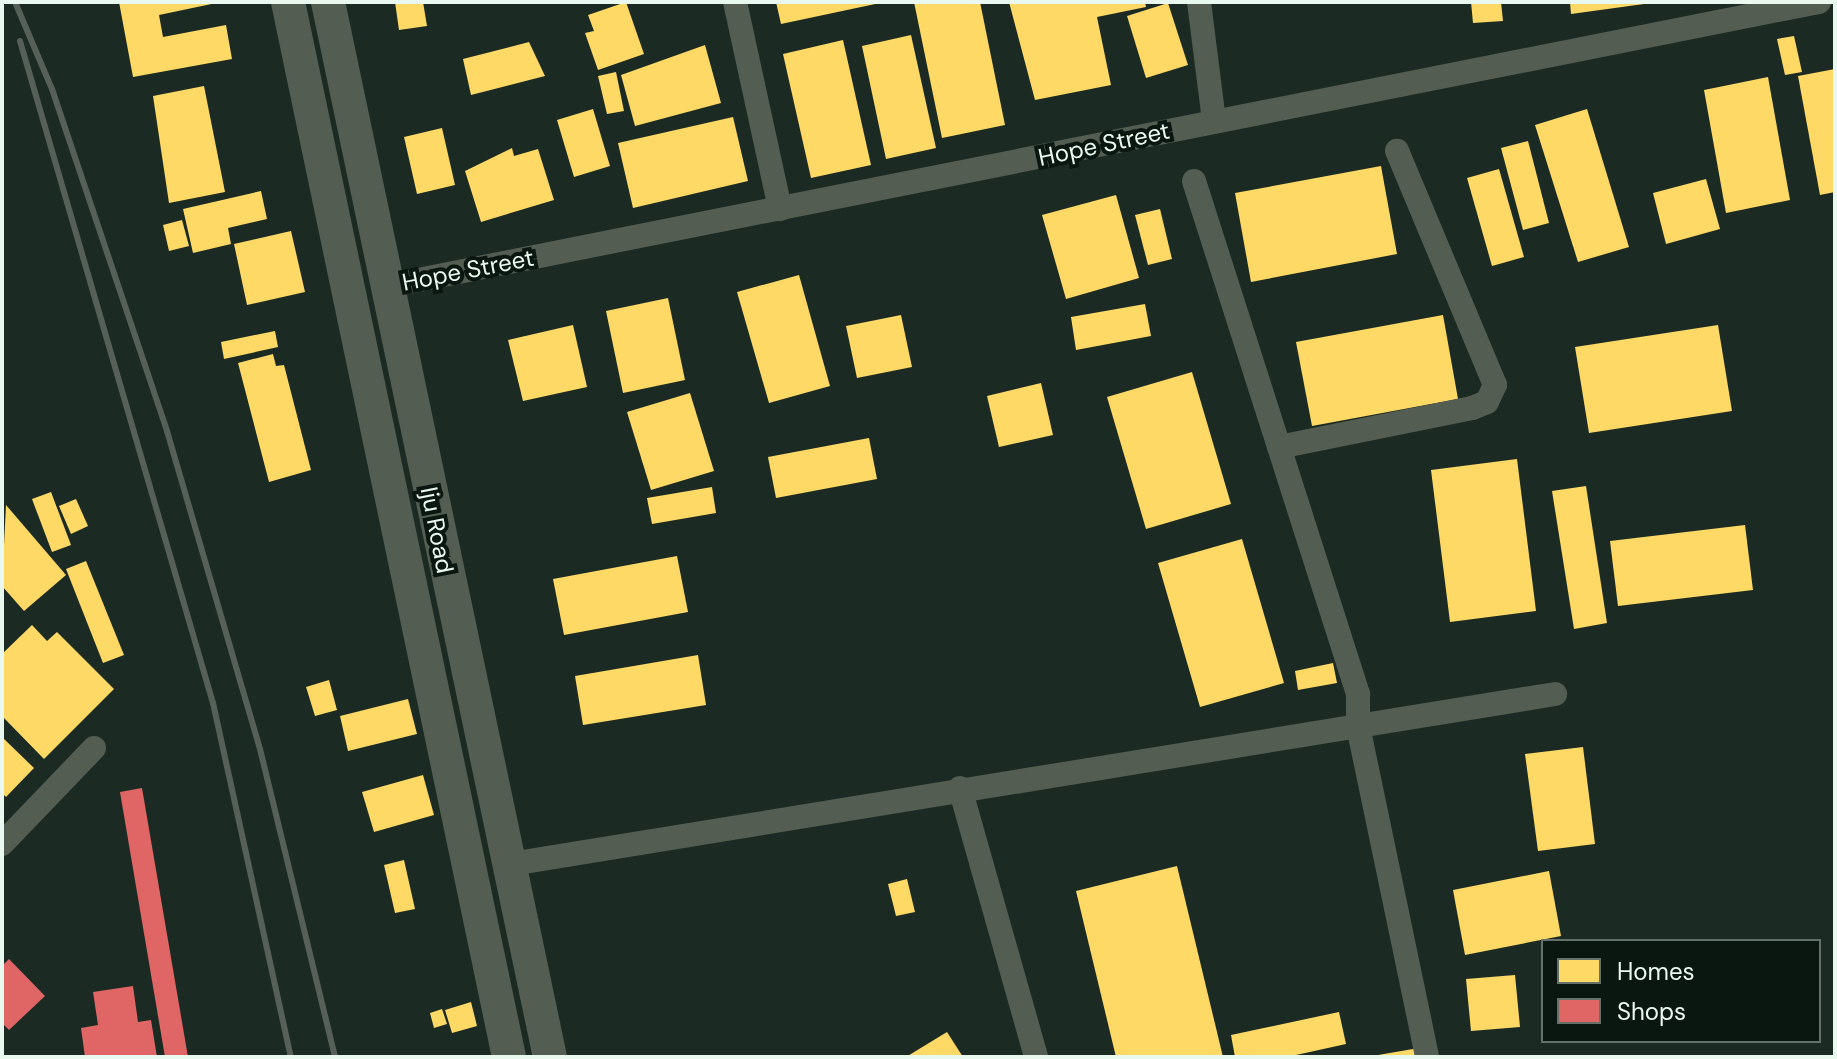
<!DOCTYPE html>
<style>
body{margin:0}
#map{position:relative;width:1837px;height:1059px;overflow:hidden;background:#1b2b23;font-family:"DM Sans",sans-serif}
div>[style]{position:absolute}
.homes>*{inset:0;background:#ffd966}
.shops>*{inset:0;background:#e06666}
.minor>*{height:24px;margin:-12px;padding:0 12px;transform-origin:12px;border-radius:12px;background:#535d52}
.secondary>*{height:34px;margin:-17px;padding:0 17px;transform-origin:17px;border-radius:17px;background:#535d52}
.rail>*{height:6px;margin:-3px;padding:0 3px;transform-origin:3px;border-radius:3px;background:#566059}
span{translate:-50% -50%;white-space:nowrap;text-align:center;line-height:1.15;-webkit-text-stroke:8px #0a1610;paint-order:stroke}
.street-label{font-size:24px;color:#e9f9f0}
.frame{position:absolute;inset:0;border:4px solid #e9f9f0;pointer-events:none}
.legend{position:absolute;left:1541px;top:939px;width:280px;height:104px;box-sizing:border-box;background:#0a1610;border:2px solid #63716a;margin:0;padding:10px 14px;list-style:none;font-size:24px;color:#e9f9f0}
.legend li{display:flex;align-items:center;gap:16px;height:40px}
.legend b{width:40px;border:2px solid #63716a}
</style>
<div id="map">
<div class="homes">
<i style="clip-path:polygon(119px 2px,221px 2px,159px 15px,163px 37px,226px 25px,232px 59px,133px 77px)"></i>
<i style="clip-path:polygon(395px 2px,423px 2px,427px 26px,399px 30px)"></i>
<i style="clip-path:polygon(626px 2px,644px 54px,598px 70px,585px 33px,594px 31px,588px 15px)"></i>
<i style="clip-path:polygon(776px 2px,879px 2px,880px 3px,781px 24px)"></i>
<i style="clip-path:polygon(914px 2px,980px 2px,1005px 125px,942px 138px)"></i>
<i style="clip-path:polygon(1009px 2px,1145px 2px,1146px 7px,1097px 17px,1111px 85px,1035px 100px)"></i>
<i style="clip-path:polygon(1471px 2px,1501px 2px,1503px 21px,1473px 23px)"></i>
<i style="clip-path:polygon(1570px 2px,1644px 2px,1644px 4px,1571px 14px)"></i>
<i style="clip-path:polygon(1168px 3px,1188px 65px,1146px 78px,1127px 16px)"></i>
<i style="clip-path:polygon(911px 35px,936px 148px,886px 159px,862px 46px)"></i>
<i style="clip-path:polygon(1794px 36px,1802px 72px,1785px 75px,1777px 39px)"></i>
<i style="clip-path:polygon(843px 40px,871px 165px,811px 178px,783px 54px)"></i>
<i style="clip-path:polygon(529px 42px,545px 76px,471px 95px,463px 59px)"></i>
<i style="clip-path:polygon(705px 45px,721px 103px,635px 126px,621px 75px)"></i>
<i style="clip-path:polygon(1835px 69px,1835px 192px,1820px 195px,1798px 76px)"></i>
<i style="clip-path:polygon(616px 72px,624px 111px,607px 114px,598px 76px)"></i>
<i style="clip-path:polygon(1768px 77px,1790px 200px,1726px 213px,1704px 90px)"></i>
<i style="clip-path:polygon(204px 86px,225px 192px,169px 203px,153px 96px)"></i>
<i style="clip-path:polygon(593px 109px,610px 166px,574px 177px,557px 120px)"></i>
<i style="clip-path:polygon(1587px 109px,1629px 247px,1578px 262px,1535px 125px)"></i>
<i style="clip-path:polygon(733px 117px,748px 181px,633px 208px,618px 143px)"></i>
<i style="clip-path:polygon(442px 128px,455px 185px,417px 194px,404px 137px)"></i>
<i style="clip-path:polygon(1528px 141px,1549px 223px,1523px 230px,1501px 148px)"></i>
<i style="clip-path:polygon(512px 148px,514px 156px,538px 149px,554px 200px,481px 222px,465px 171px)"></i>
<i style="clip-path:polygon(1381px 166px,1397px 254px,1251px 282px,1235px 193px)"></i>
<i style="clip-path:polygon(1499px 169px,1524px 257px,1492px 266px,1467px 178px)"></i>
<i style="clip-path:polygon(1706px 179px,1720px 229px,1666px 244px,1653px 193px)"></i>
<i style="clip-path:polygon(261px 191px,267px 219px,228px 228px,231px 244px,193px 253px,183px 209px)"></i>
<i style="clip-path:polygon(1116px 195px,1139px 278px,1066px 299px,1042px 215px)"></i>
<i style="clip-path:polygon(1160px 209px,1172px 259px,1148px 265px,1135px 215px)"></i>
<i style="clip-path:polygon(182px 220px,189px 246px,169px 251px,163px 225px)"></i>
<i style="clip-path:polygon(291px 231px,305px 292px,247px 305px,234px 244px)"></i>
<i style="clip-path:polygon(799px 275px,830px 386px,769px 403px,737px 292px)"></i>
<i style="clip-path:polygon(668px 298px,685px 380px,623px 393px,606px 311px)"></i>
<i style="clip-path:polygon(1145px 304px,1151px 336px,1076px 350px,1071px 317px)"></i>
<i style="clip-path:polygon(901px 315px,912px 367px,857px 378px,846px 326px)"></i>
<i style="clip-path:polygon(1443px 315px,1458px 399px,1312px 426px,1296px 342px)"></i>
<i style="clip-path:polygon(573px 325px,587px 387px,523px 401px,508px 340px)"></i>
<i style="clip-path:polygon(1718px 325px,1732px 411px,1589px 433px,1575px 347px)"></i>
<i style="clip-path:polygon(275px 331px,278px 347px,224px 359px,221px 342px)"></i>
<i style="clip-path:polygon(273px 354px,276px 366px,284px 365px,311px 470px,269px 482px,238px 363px)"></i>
<i style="clip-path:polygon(1192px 372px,1231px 504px,1146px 529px,1107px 397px)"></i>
<i style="clip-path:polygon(1041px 383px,1053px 435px,999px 447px,987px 396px)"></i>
<i style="clip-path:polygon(690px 393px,714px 471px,651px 490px,627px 412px)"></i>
<i style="clip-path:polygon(869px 438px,877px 479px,776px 498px,768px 457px)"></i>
<i style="clip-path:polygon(1517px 459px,1536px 611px,1450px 622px,1431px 470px)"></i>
<i style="clip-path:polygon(1586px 486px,1607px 623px,1574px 629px,1552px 491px)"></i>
<i style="clip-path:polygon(712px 487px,716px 513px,652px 524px,647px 498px)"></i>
<i style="clip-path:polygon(51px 492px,71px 545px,52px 552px,32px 499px)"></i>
<i style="clip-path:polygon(76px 499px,88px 526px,71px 534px,59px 506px)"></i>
<i style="clip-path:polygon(6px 505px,66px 575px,24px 611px,2px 586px)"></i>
<i style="clip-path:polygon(1745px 525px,1753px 590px,1618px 606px,1610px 541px)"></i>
<i style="clip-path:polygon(1242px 539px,1284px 683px,1200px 707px,1158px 563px)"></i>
<i style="clip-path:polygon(677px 556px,688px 612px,564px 635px,553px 579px)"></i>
<i style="clip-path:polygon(86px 561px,124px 655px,103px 663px,66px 569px)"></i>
<i style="clip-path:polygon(32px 625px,47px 641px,57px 632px,114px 689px,44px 759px,2px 716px,2px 654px)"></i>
<i style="clip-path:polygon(698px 655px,706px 705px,583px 725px,575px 676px)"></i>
<i style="clip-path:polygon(1333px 663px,1337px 683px,1298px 690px,1295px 671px)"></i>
<i style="clip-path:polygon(329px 680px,337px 710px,315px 716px,306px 687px)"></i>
<i style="clip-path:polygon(408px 699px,417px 734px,348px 751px,340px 716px)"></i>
<i style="clip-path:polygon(2px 737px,34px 768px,6px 797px,2px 793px)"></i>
<i style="clip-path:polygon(1583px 747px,1595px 844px,1538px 851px,1525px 754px)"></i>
<i style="clip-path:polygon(423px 775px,434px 815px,374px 832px,362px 792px)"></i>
<i style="clip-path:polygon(404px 860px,415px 909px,395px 913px,384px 865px)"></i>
<i style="clip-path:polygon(1177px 866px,1223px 1057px,1116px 1057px,1076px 891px)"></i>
<i style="clip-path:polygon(1549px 871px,1561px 936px,1465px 955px,1453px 890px)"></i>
<i style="clip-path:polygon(907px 879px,915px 912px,896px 916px,888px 884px)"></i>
<i style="clip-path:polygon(1515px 975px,1520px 1027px,1471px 1031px,1466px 979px)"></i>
<i style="clip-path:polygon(471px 1002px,477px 1026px,452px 1033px,445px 1010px)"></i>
<i style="clip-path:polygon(442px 1009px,447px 1024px,434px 1028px,430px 1013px)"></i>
<i style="clip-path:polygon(1339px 1012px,1346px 1044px,1287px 1057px,1235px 1057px,1231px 1035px)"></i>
<i style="clip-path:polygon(947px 1032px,963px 1057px,906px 1057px)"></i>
<i style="clip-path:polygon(1419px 1048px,1420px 1057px,1378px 1057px,1378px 1055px)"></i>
</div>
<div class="shops">
<i style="clip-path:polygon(142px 788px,188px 1057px,165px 1057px,120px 792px)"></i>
<i style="clip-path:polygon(9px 959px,45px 996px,9px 1030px,2px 1023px,2px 966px)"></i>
<i style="clip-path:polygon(133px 986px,138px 1022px,151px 1020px,157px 1057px,85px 1057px,81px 1028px,98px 1025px,93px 992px)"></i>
</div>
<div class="minor">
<i style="left:735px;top:2px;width:212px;rotate:77.7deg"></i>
<i style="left:1199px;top:2px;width:120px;rotate:82.8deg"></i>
<i style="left:1194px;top:181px;width:539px;rotate:72.27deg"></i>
<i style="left:1358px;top:694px;width:32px;rotate:90deg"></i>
<i style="left:1358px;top:726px;width:338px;rotate:78.2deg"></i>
<i style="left:388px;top:286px;width:1459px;rotate:-11.23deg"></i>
<i style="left:1279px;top:447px;width:197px;rotate:-11.4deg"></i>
<i style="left:1472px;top:408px;width:16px;rotate:-22deg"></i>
<i style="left:1487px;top:402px;width:19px;rotate:-65deg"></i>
<i style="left:1495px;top:385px;width:254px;rotate:-112.7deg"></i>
<i style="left:960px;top:788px;width:280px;rotate:74.2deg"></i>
<i style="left:2px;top:844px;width:133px;rotate:-46.2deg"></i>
<i style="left:505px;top:865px;width:1064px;rotate:-9.25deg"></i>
</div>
<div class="secondary">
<i style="left:288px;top:2px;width:1078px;rotate:78.17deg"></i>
<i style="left:328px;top:2px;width:1078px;rotate:78.12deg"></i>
</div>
<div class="rail">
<i style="left:15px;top:2px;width:95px;rotate:67deg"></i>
<i style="left:52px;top:89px;width:361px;rotate:71.4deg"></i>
<i style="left:167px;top:431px;width:331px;rotate:73.7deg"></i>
<i style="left:260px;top:749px;width:317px;rotate:76.3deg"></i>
<i style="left:20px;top:41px;width:690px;rotate:73.75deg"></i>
<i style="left:213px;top:703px;width:362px;rotate:77.6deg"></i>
</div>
<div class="street-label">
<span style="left:1104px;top:144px;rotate:-12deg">Hope Street</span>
<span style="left:468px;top:270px;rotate:-11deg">Hope Street</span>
<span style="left:437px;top:530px;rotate:79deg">Iju Road</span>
</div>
<div class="frame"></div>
<ul class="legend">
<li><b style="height:22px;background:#ffd966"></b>Homes</li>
<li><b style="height:22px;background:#e06666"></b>Shops</li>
</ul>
</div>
